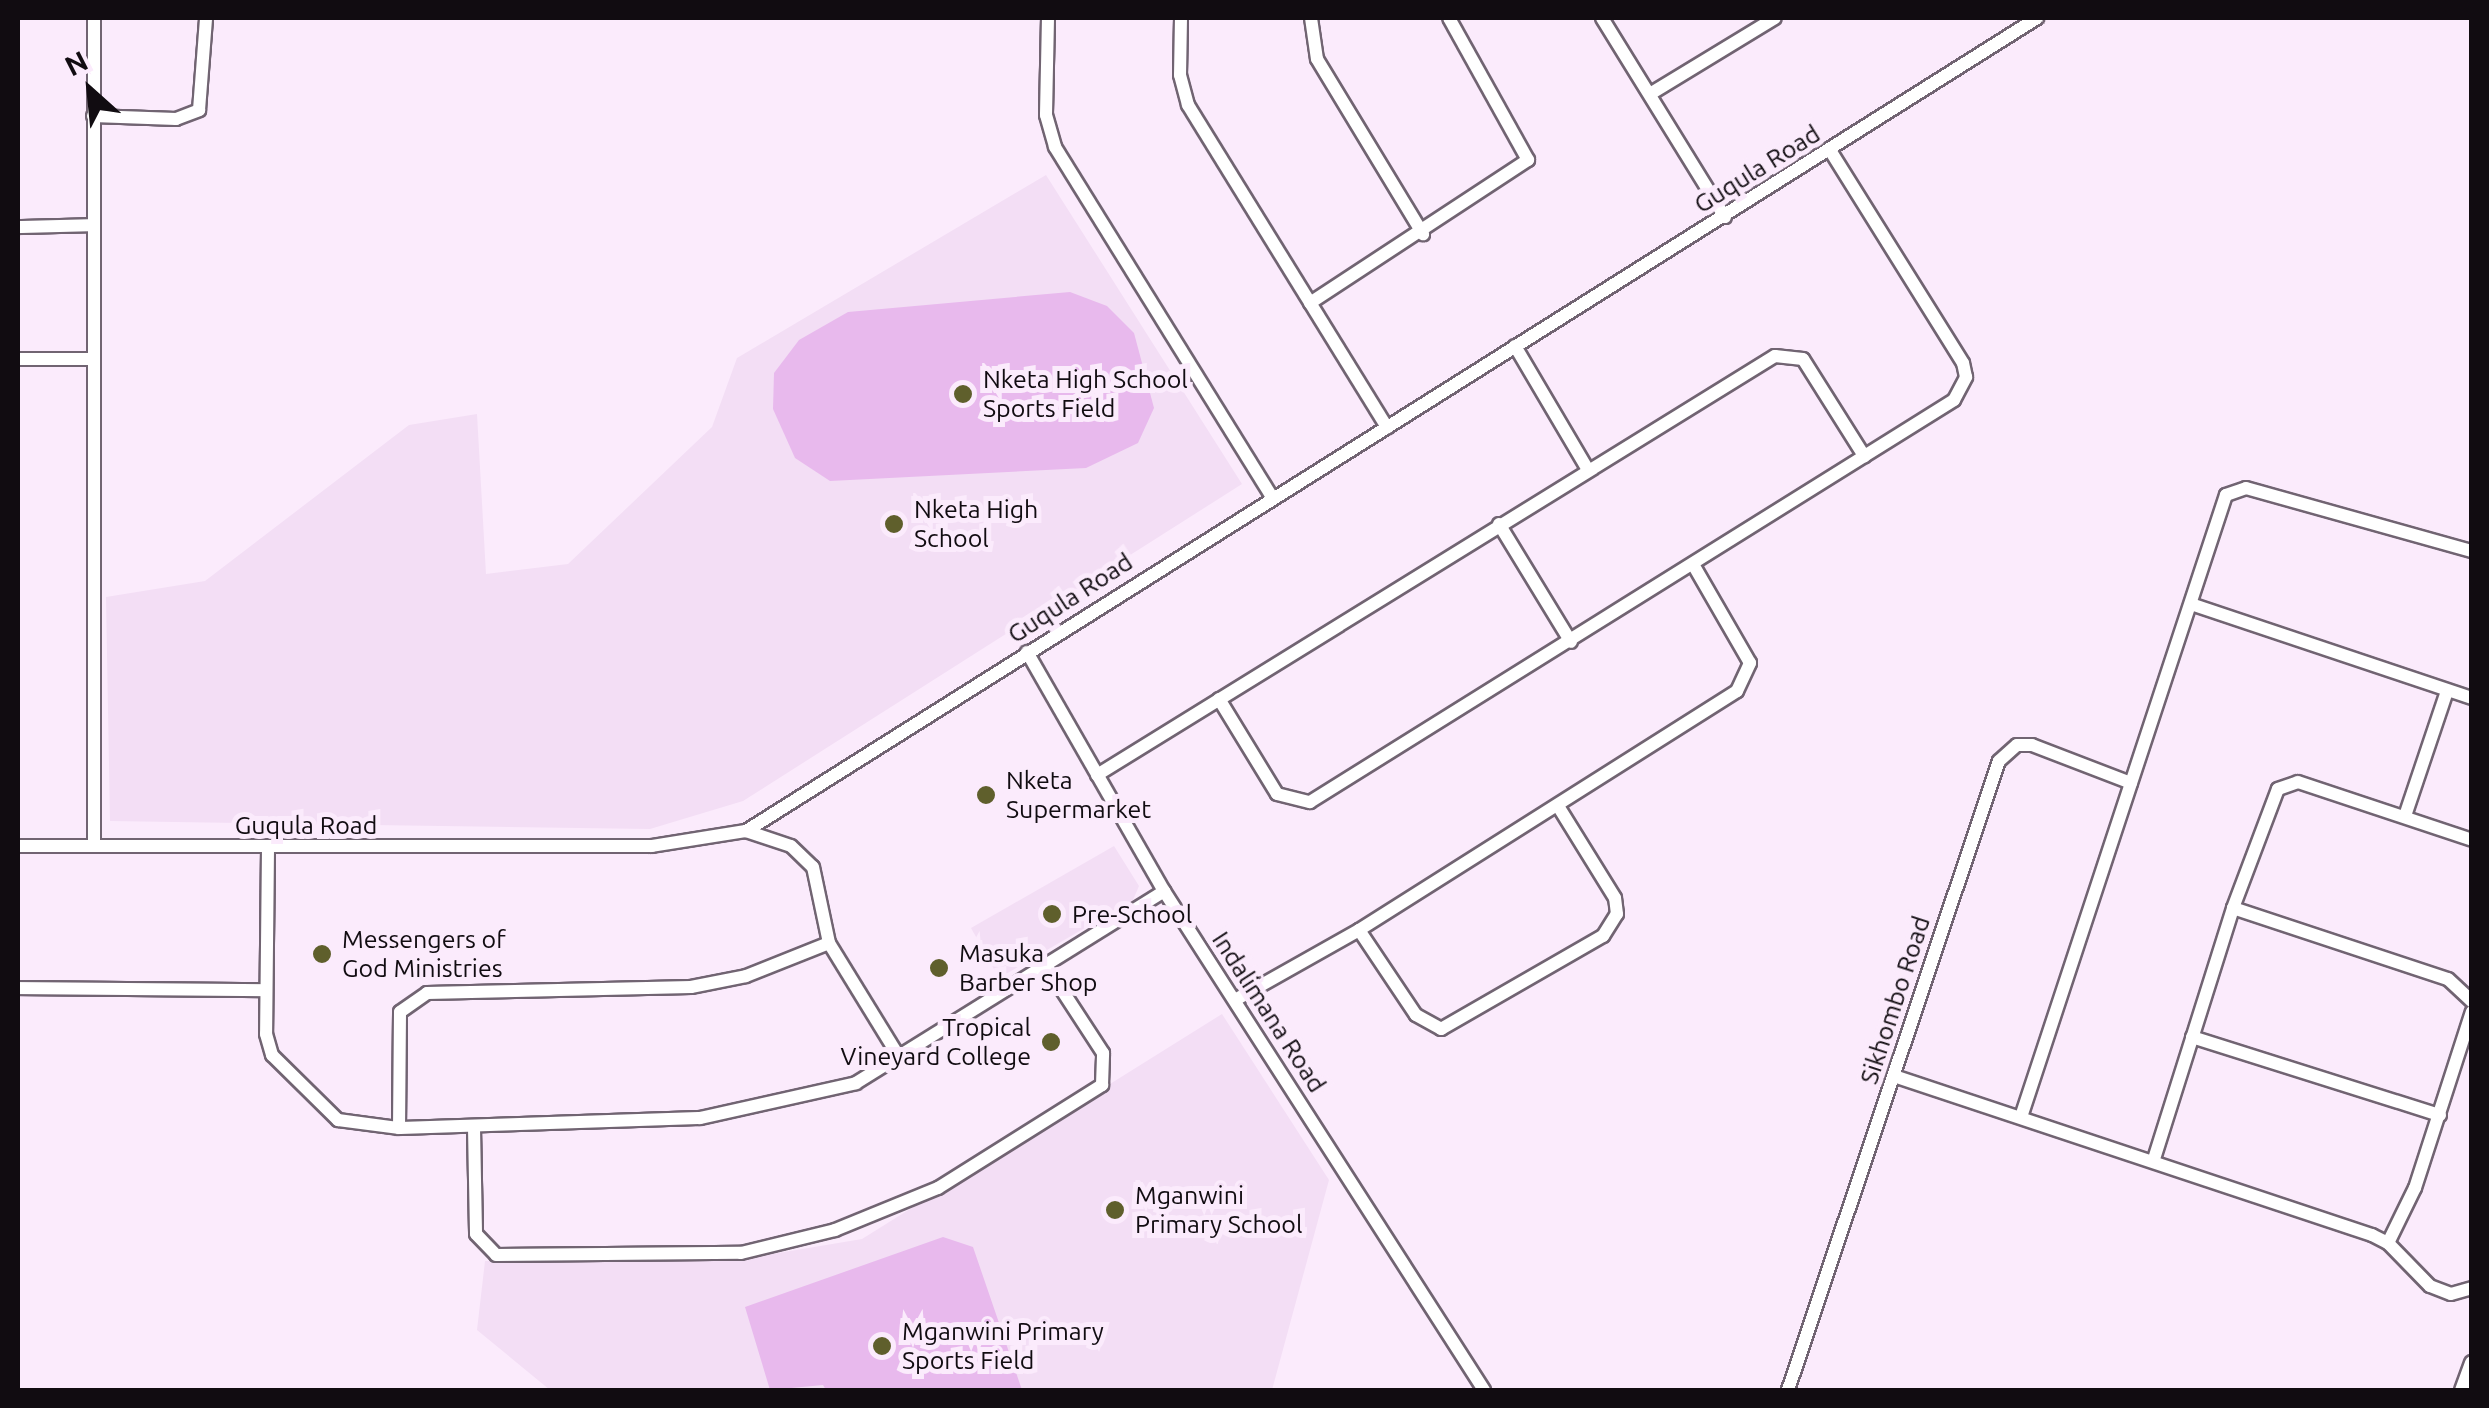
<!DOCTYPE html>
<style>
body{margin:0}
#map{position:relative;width:2489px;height:1408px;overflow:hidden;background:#fbebfc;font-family:Ubuntu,sans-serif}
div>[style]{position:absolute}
.built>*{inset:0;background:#f3def5}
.green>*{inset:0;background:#e8b9ed}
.roads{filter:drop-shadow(2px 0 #716472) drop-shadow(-2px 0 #716472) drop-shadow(0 2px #716472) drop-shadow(0 -2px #716472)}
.minor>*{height:12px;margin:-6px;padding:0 6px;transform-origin:6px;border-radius:6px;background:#fff}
.tertiary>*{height:15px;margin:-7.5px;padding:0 7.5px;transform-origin:7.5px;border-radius:7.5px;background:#fff}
.dots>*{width:28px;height:28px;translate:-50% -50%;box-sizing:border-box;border:5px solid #fbebfc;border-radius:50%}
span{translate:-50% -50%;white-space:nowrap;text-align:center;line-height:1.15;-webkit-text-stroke:10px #fbebfc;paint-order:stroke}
.street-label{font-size:25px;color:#110c11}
.poi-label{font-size:25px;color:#110c11}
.left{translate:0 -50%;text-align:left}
.right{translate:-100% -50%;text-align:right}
.frame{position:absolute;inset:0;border:20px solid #110c11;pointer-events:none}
.north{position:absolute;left:40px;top:40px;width:100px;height:100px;-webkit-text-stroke:8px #fbebfc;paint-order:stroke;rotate:333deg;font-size:28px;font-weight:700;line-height:40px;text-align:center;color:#110c11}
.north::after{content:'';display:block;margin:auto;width:35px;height:45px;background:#110c11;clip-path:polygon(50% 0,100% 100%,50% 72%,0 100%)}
</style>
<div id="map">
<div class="built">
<i style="clip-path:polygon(1046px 175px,1242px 484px,743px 801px,650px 829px,110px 821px,106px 597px,205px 581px,409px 425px,477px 414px,486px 574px,568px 564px,712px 427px,737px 358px)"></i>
<i style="clip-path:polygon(1114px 846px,1139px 886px,1133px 900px,999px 978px,971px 928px)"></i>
<i style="clip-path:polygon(1222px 1014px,1329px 1180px,1272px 1390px,550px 1390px,477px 1330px,485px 1261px,742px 1259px,862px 1239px)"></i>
</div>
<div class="green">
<i style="clip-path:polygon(1070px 292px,1107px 306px,1134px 333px,1154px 408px,1138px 443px,1086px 468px,830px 481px,795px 458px,773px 409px,774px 373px,799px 340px,848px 312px)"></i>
<i style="clip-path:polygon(943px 1237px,973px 1247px,1022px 1390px,826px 1390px,823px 1385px,770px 1390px,745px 1307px)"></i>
</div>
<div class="roads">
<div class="minor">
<i style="left:1048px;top:18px;width:97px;rotate:91.2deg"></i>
<i style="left:1046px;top:115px;width:33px;rotate:74deg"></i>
<i style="left:1055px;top:147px;width:413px;rotate:58.2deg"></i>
<i style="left:1181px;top:18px;width:57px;rotate:91deg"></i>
<i style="left:1180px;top:75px;width:31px;rotate:75deg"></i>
<i style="left:1188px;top:105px;width:379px;rotate:58.3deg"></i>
<i style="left:1311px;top:18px;width:41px;rotate:81.7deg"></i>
<i style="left:1317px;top:59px;width:205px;rotate:58.8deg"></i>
<i style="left:1602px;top:18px;width:234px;rotate:58.3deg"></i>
<i style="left:1650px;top:94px;width:146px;rotate:-31.3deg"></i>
<i style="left:93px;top:116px;width:83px;rotate:2.1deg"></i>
<i style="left:176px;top:119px;width:25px;rotate:-21deg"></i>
<i style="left:199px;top:110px;width:92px;rotate:-85.6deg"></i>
<i style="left:18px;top:227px;width:74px;rotate:-1.5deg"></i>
<i style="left:1310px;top:303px;width:261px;rotate:-33.3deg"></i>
<i style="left:1528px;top:160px;width:162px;rotate:-119.1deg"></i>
<i style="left:1515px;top:346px;width:144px;rotate:59.5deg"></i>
<i style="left:18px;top:359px;width:76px"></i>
<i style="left:1499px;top:524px;width:138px;rotate:58.6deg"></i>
<i style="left:2191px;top:604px;width:296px;rotate:18.5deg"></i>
<i style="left:1027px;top:652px;width:275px;rotate:60.2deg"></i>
<i style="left:1164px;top:891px;width:593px;rotate:57.33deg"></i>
<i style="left:1219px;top:699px;width:111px;rotate:58.6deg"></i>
<i style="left:1277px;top:794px;width:34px;rotate:14deg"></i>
<i style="left:1310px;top:802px;width:759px;rotate:-31.97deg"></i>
<i style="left:1954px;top:400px;width:26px;rotate:-62deg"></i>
<i style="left:1966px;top:377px;width:14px;rotate:-102deg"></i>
<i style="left:1963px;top:363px;width:251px;rotate:-122deg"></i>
<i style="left:1097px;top:775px;width:797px;rotate:-31.72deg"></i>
<i style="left:1775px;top:356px;width:28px;rotate:6deg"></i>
<i style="left:1803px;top:359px;width:115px;rotate:57.8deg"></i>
<i style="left:2405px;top:816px;width:132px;rotate:-71.4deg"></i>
<i style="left:746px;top:831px;width:47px;rotate:18.4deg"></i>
<i style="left:791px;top:846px;width:30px;rotate:44deg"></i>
<i style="left:813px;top:867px;width:78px;rotate:78.1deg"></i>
<i style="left:829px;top:943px;width:137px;rotate:58.4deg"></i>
<i style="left:18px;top:846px;width:634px"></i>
<i style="left:652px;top:846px;width:95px;rotate:-9.1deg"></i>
<i style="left:746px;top:831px;width:1526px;rotate:-32.2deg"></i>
<i style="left:94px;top:846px;width:828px;rotate:-90deg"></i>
<i style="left:268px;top:849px;width:185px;rotate:90.6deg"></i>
<i style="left:266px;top:1034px;width:22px;rotate:74deg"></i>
<i style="left:272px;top:1055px;width:93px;rotate:44.6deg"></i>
<i style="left:338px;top:1120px;width:62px;rotate:7.5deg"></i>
<i style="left:399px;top:1128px;width:301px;rotate:-1.9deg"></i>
<i style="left:700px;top:1118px;width:160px;rotate:-12.6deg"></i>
<i style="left:856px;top:1083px;width:363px;rotate:-31.9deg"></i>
<i style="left:2233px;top:908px;width:226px;rotate:18.3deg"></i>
<i style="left:2448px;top:979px;width:33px;rotate:43deg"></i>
<i style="left:1359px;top:930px;width:102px;rotate:56.2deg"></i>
<i style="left:1416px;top:1015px;width:29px;rotate:29deg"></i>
<i style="left:1441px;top:1029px;width:187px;rotate:-29.9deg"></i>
<i style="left:1603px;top:936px;width:26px;rotate:-58deg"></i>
<i style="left:1617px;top:914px;width:16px;rotate:-97deg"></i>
<i style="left:1615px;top:898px;width:108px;rotate:-121.8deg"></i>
<i style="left:18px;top:988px;width:247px;rotate:0.5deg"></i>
<i style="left:1235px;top:1000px;width:142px;rotate:-29.4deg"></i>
<i style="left:1359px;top:930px;width:447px;rotate:-32.3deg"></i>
<i style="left:1737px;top:691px;width:31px;rotate:-65deg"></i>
<i style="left:1750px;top:663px;width:112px;rotate:-120deg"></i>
<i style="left:2192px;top:1037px;width:260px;rotate:17.5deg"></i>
<i style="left:1894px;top:1076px;width:504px;rotate:18.4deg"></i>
<i style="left:2372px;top:1235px;width:18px;rotate:27deg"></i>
<i style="left:2388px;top:1243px;width:60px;rotate:45.7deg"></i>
<i style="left:2430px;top:1286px;width:22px;rotate:21deg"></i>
<i style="left:2451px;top:1294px;width:22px;rotate:-16deg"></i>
<i style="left:2021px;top:1117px;width:655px;rotate:-71.76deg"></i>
<i style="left:2226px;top:495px;width:21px;rotate:-19deg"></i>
<i style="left:2246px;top:488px;width:235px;rotate:15.6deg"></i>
<i style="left:399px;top:1128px;width:116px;rotate:-89.5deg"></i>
<i style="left:400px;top:1012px;width:33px;rotate:-35deg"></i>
<i style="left:427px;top:993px;width:264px;rotate:-1.3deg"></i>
<i style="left:691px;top:987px;width:56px;rotate:-11.3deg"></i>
<i style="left:746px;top:976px;width:89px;rotate:-21.7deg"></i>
<i style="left:474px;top:1128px;width:106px;rotate:88.9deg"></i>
<i style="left:476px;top:1234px;width:29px;rotate:46deg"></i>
<i style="left:496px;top:1255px;width:245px;rotate:-0.5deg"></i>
<i style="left:741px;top:1253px;width:97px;rotate:-13.7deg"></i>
<i style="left:835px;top:1230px;width:111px;rotate:-22.2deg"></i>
<i style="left:938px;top:1188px;width:194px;rotate:-32.1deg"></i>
<i style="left:1102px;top:1085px;width:32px;rotate:-88deg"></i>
<i style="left:1103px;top:1053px;width:103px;rotate:-123.1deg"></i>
<i style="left:2154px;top:1159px;width:263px;rotate:-72.5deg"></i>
<i style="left:2233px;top:908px;width:127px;rotate:-69.3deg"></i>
<i style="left:2278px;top:789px;width:21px;rotate:-19deg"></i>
<i style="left:2298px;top:782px;width:183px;rotate:18.4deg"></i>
<i style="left:2388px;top:1243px;width:61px;rotate:-63.9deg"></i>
<i style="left:2415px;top:1188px;width:185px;rotate:-72.1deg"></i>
<i style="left:1788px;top:1390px;width:663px;rotate:-71.46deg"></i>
<i style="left:1999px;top:761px;width:24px;rotate:-42deg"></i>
<i style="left:2017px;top:745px;width:15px"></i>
<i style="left:2032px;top:745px;width:106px;rotate:21deg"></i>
</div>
<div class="tertiary">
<i style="left:2462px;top:1390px;width:29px;rotate:-70deg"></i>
</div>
</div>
<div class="dots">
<i style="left:963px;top:394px;background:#5f5f2c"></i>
<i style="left:894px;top:524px;background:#5f5f2c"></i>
<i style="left:986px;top:795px;background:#5f5f2c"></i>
<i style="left:1052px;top:914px;background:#5f5f2c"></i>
<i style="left:322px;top:954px;background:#5f5f2c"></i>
<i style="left:939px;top:968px;background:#5f5f2c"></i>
<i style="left:1051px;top:1042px;background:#5f5f2c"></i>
<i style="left:1115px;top:1210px;background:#5f5f2c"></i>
<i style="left:882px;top:1346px;background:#5f5f2c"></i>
</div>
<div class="street-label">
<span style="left:1757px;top:169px;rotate:-32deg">Guqula Road</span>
<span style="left:1070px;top:598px;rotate:-33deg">Guqula Road</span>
<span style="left:306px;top:825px">Guqula Road</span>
<span style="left:1895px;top:1000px;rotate:-72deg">Sikhombo Road</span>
<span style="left:1269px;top:1012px;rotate:57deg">Indalimana Road</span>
</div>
<div class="poi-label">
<span class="left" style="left:983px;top:394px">Nketa High School<br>Sports Field</span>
<span class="left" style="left:914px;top:524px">Nketa High<br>School</span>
<span class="left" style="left:1006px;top:795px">Nketa<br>Supermarket</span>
<span class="left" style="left:1072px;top:914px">Pre-School</span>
<span class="left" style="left:342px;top:954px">Messengers of<br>God Ministries</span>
<span class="left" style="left:959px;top:968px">Masuka<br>Barber Shop</span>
<span class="right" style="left:1031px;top:1042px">Tropical<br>Vineyard College</span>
<span class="left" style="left:1135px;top:1210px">Mganwini<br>Primary School</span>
<span class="left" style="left:902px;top:1346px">Mganwini Primary<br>Sports Field</span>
</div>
<div class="frame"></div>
<div class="north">N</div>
</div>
